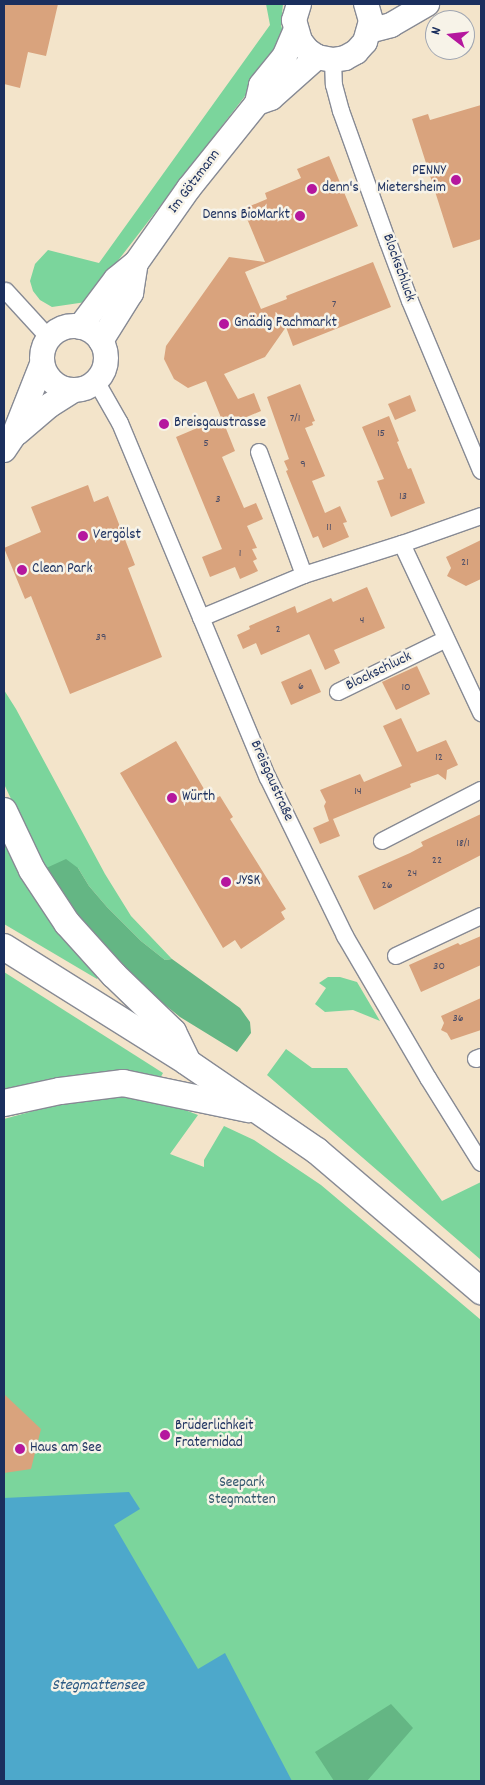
<!DOCTYPE html>
<meta charset="utf-8">
<style>
body{margin:0}
#map{position:relative;width:485px;height:1785px;overflow:hidden;background:#f3e4ca;font-family:Dekko,sans-serif}
div>[style]{position:absolute}
.green>*{inset:0;background:#7bd59c}
.forest>*{inset:0;background:#64b684}
.water>*{inset:0;background:#4da8cb}
.building>*{inset:0;background:#d9a37d}
.roads{filter:drop-shadow(1px 0 #878a94) drop-shadow(-1px 0 #878a94) drop-shadow(0 1px #878a94) drop-shadow(0 -1px #878a94)}
.street>*{height:16px;margin:-8px;padding:0 8px;transform-origin:8px;border-radius:8px;background:#fff}
.secondary>*{height:24px;margin:-12px;padding:0 12px;transform-origin:12px;border-radius:12px;background:#fff}
.secondary>.ring{margin:-12px;padding:0;box-sizing:content-box;background:none;border:24px solid #fff;border-radius:50%}
.primary>*{height:26px;margin:-13px;padding:0 13px;transform-origin:13px;border-radius:13px;background:#fff}
.dots>*{width:14px;height:14px;translate:-50% -50%;box-sizing:border-box;border:2px solid #f7f3e8;border-radius:50%}
span{translate:-50% -50%;white-space:nowrap;text-align:center;line-height:1.15;-webkit-text-stroke:5px #f7f3e8;paint-order:stroke}
.number-label{font-size:12px;color:#4a4c66}
.number-label span{-webkit-text-stroke-width:0}
.poi-label{font-size:15px;color:#1b2f5e}
.right{translate:-100% -50%;text-align:right}
.left{translate:0 -50%;text-align:left}
.street-label{font-size:15px;color:#1b2f5e}
.park-label{font-size:15px;color:#33586e}
.water-label{font-size:16px;color:#2c5984;font-style:italic}
.frame{position:absolute;inset:0;border:5px solid #1b2f5e;pointer-events:none}
.north{position:absolute;left:425px;top:10px;width:50px;height:50px;box-sizing:border-box;background:#f7f3e8;border:1px solid #9fa5b1;border-radius:50%;rotate:286deg;font-size:14px;font-weight:700;line-height:20px;text-align:center;color:#1b2f5e}
.north::after{content:'';display:block;margin:auto;width:18px;height:22px;background:#b5179e;clip-path:polygon(50% 0,100% 100%,50% 72%,0 100%)}
</style>
<div id="map">
<div class="green">
<i style="clip-path:polygon(266px 4px,283px 4px,281px 25px,286px 43px,86px 302px,52px 307px,40px 300px,33px 291px,30px 281px,35px 264px,48px 250px,99px 263px,270px 25px)"></i>
<i style="clip-path:polygon(4px 690px,16px 709px,105px 874px,131px 916px,172px 959px,165px 960px,141px 941px,107px 907px,89px 886px,78px 868px,44px 869px,4px 784px)"></i>
<i style="clip-path:polygon(4px 834px,100px 974px,97px 979px,4px 924px)"></i>
<i style="clip-path:polygon(4px 972px,163px 1073px,159px 1080px,4px 1095px)"></i>
<i style="clip-path:polygon(328px 977px,340px 977px,357px 982px,380px 1021px,353px 1010px,325px 1012px,315px 1004px,326px 988px,319px 983px)"></i>
<i style="clip-path:polygon(286px 1049px,312px 1068px,347px 1068px,442px 1201px,481px 1182px,481px 1260px,267px 1075px)"></i>
<i style="clip-path:polygon(109px 1096px,154px 1098px,198px 1115px,170px 1154px,204px 1167px,204px 1160px,224px 1126px,254px 1140px,321px 1185px,481px 1320px,481px 1781px,4px 1781px,4px 1119px,59px 1104px)"></i>
</div>
<div class="forest">
<i style="clip-path:polygon(66px 859px,78px 868px,89px 886px,107px 907px,141px 941px,165px 960px,172px 959px,240px 1008px,250px 1022px,251px 1033px,237px 1052px,180px 1017px,122px 970px,89px 934px,44px 869px)"></i>
<i style="clip-path:polygon(391px 1704px,413px 1728px,367px 1781px,334px 1781px,315px 1752px)"></i>
</div>
<div class="water">
<i style="clip-path:polygon(129px 1492px,140px 1509px,114px 1525px,198px 1669px,225px 1653px,292px 1781px,4px 1781px,4px 1498px)"></i>
</div>
<div class="building">
<i style="clip-path:polygon(4px 4px,58px 4px,46px 56px,28px 52px,20px 88px,4px 84px)"></i>
<i style="clip-path:polygon(481px 105px,481px 239px,453px 248px,412px 119px,428px 114px,430px 120px)"></i>
<i style="clip-path:polygon(329px 156px,358px 226px,245px 272px,261px 309px,287px 299px,286px 296px,373px 262px,391px 307px,293px 346px,286px 327px,265px 357px,224px 374px,238px 399px,254px 393px,261px 411px,225px 426px,235px 451px,222px 457px,244px 508px,256px 503px,263px 519px,247px 526px,257px 548px,252px 549px,257px 559px,253px 561px,258px 571px,240px 579px,235px 567px,210px 577px,202px 557px,222px 549px,176px 437px,221px 418px,222px 420px,206px 381px,188px 388px,174px 379px,164px 359px,166px 346px,229px 257px,265px 262px,243px 209px,267px 199px,265px 193px,301px 178px,297px 169px)"></i>
<i style="clip-path:polygon(300px 384px,315px 421px,312px 422px,313px 425px,305px 428px,325px 476px,312px 481px,325px 513px,340px 506px,347px 522px,343px 523px,349px 537px,323px 548px,318px 536px,313px 538px,286px 471px,288px 470px,284px 461px,289px 459px,267px 397px)"></i>
<i style="clip-path:polygon(410px 395px,416px 411px,395px 420px,388px 404px)"></i>
<i style="clip-path:polygon(389px 416px,399px 441px,397px 442px,408px 469px,411px 468px,425px 503px,391px 517px,377px 481px,384px 479px,362px 427px)"></i>
<i style="clip-path:polygon(88px 485px,94px 502px,108px 496px,135px 565px,128px 568px,162px 657px,70px 694px,31px 596px,25px 599px,4px 548px,41px 532px,31px 507px)"></i>
<i style="clip-path:polygon(481px 540px,481px 579px,466px 586px,447px 576px,451px 568px,446px 557px)"></i>
<i style="clip-path:polygon(367px 587px,385px 628px,334px 650px,340px 663px,325px 670px,309px 634px,261px 655px,256px 643px,243px 649px,237px 635px,250px 629px,249px 626px,295px 606px,297px 613px,331px 598px,333px 602px)"></i>
<i style="clip-path:polygon(417px 666px,430px 694px,396px 710px,382px 682px)"></i>
<i style="clip-path:polygon(311px 669px,321px 692px,291px 705px,281px 682px)"></i>
<i style="clip-path:polygon(401px 718px,417px 752px,446px 740px,458px 765px,447px 770px,446px 780px,438px 774px,410px 784px,411px 787px,333px 819px,340px 836px,320px 844px,313px 828px,329px 821px,324px 806px,326px 802px,320px 790px,360px 774px,364px 782px,402px 766px,383px 726px)"></i>
<i style="clip-path:polygon(176px 741px,211px 801px,220px 796px,233px 817px,230px 819px,286px 909px,281px 912px,285px 919px,241px 949px,235px 940px,223px 948px,120px 773px)"></i>
<i style="clip-path:polygon(481px 814px,481px 855px,374px 910px,358px 876px,410px 853px,423px 846px,421px 842px)"></i>
<i style="clip-path:polygon(481px 936px,481px 965px,421px 992px,409px 965px,458px 943px,460px 945px)"></i>
<i style="clip-path:polygon(481px 998px,481px 1030px,451px 1040px,447px 1033px,441px 1030px,444px 1023px,441px 1016px)"></i>
<i style="clip-path:polygon(4px 1394px,41px 1429px,31px 1469px,4px 1473px)"></i>
</div>
<div class="roads">
<div class="street">
<i style="left:333px;top:60px;width:25px;rotate:88deg"></i>
<i style="left:334px;top:85px;width:27px;rotate:75deg"></i>
<i style="left:341px;top:111px;width:139px;rotate:70.3deg"></i>
<i style="left:388px;top:242px;width:63px;rotate:69.6deg"></i>
<i style="left:410px;top:301px;width:184px;rotate:67.3deg"></i>
<i style="left:6px;top:291px;width:64px;rotate:47.5deg"></i>
<i style="left:96px;top:381px;width:48px;rotate:60.3deg"></i>
<i style="left:120px;top:423px;width:385px;rotate:67.4deg"></i>
<i style="left:268px;top:778px;width:176px;rotate:64deg"></i>
<i style="left:345px;top:936px;width:164px;rotate:59.7deg"></i>
<i style="left:428px;top:1078px;width:100px;rotate:58.1deg"></i>
<i style="left:259px;top:452px;width:131px;rotate:69.9deg"></i>
<i style="left:402px;top:544px;width:84px;rotate:-19.5deg"></i>
<i style="left:201px;top:618px;width:112px;rotate:-22.7deg"></i>
<i style="left:304px;top:575px;width:103px;rotate:-17.6deg"></i>
<i style="left:402px;top:544px;width:187px;rotate:64.9deg"></i>
<i style="left:338px;top:692px;width:120px;rotate:-26.1deg"></i>
<i style="left:382px;top:841px;width:111px;rotate:-27.3deg"></i>
<i style="left:396px;top:956px;width:94px;rotate:-25.2deg"></i>
<i style="left:476px;top:1059px;width:5px;rotate:-22deg"></i>
</div>
<div class="secondary">
<i style="left:299px;top:4px;width:17px;rotate:107deg"></i>
<i style="left:294px;top:20px;width:22px;rotate:74deg"></i>
<i style="left:300px;top:41px;width:11px;rotate:52deg"></i>
<i style="left:307px;top:50px;width:12px;rotate:35deg"></i>
<i style="left:317px;top:57px;width:16px;rotate:11deg"></i>
<i style="left:333px;top:60px;width:12px;rotate:-9deg"></i>
<i style="left:345px;top:58px;width:13px;rotate:-29deg"></i>
<i style="left:356px;top:52px;width:13px;rotate:-48deg"></i>
<i style="left:365px;top:42px;width:22px;rotate:-74deg"></i>
<i style="left:371px;top:21px;width:18px;rotate:-106deg"></i>
<i style="left:369px;top:31px;width:23px;rotate:-15deg"></i>
<i style="left:391px;top:25px;width:42px;rotate:-30.3deg"></i>
<i style="left:257px;top:103px;width:15px;rotate:-20deg"></i>
<i style="left:271px;top:98px;width:62px;rotate:-41.7deg"></i>
<i class="ring" style="left:42px;top:326px;width:40px;height:40px"></i>
<i style="left:80px;top:327px;width:60px;rotate:-53.1deg"></i>
<i style="left:116px;top:279px;width:26px;rotate:-39deg"></i>
<i style="left:136px;top:263px;width:92px;rotate:-54.8deg"></i>
<i style="left:189px;top:188px;width:109px;rotate:-51.3deg"></i>
<i style="left:257px;top:103px;width:18px;rotate:-77deg"></i>
<i style="left:261px;top:85px;width:38px;rotate:-51deg"></i>
<i style="left:285px;top:55px;width:26px;rotate:-67deg"></i>
<i style="left:101px;top:341px;width:57px;rotate:-58deg"></i>
<i style="left:131px;top:293px;width:30px;rotate:-81deg"></i>
<i style="left:17px;top:433px;width:43px;rotate:-40.3deg"></i>
<i style="left:50px;top:405px;width:28px;rotate:-32deg"></i>
<i style="left:4px;top:450px;width:18px;rotate:-56deg"></i>
<i style="left:14px;top:435px;width:76px;rotate:-68.5deg"></i>
</div>
<div class="primary">
<i style="left:4px;top:811px;width:65px;rotate:64.6deg"></i>
<i style="left:32px;top:870px;width:64px;rotate:56.6deg"></i>
<i style="left:67px;top:923px;width:70px;rotate:47.9deg"></i>
<i style="left:114px;top:975px;width:82px;rotate:44deg"></i>
<i style="left:173px;top:1032px;width:32px;rotate:64deg"></i>
<i style="left:4px;top:947px;width:216px;rotate:32.1deg"></i>
<i style="left:187px;top:1062px;width:158px;rotate:34.4deg"></i>
<i style="left:317px;top:1151px;width:216px;rotate:40.5deg"></i>
<i style="left:4px;top:1103px;width:57px;rotate:-12.1deg"></i>
<i style="left:60px;top:1091px;width:64px;rotate:-7.2deg"></i>
<i style="left:123px;top:1083px;width:129px;rotate:11.7deg"></i>
</div>
</div>
<div class="dots">
<i style="left:456px;top:180px;background:#b5179e"></i>
<i style="left:312px;top:189px;background:#b5179e"></i>
<i style="left:300px;top:216px;background:#b5179e"></i>
<i style="left:224px;top:324px;background:#b5179e"></i>
<i style="left:164px;top:424px;background:#b5179e"></i>
<i style="left:83px;top:536px;background:#b5179e"></i>
<i style="left:22px;top:570px;background:#b5179e"></i>
<i style="left:172px;top:798px;background:#b5179e"></i>
<i style="left:226px;top:882px;background:#b5179e"></i>
<i style="left:165px;top:1435px;background:#b5179e"></i>
<i style="left:20px;top:1449px;background:#b5179e"></i>
</div>
<div class="number-label">
<span style="left:334px;top:305px">7</span>
<span style="left:295px;top:419px">7/1</span>
<span style="left:381px;top:434px">15</span>
<span style="left:206px;top:444px">5</span>
<span style="left:303px;top:465px">9</span>
<span style="left:403px;top:497px">13</span>
<span style="left:218px;top:500px">3</span>
<span style="left:329px;top:528px">11</span>
<span style="left:240px;top:554px">1</span>
<span style="left:465px;top:563px">21</span>
<span style="left:362px;top:621px">4</span>
<span style="left:278px;top:630px">2</span>
<span style="left:101px;top:638px">39</span>
<span style="left:301px;top:687px">6</span>
<span style="left:406px;top:688px">10</span>
<span style="left:439px;top:758px">12</span>
<span style="left:358px;top:792px">14</span>
<span style="left:463px;top:844px">18/1</span>
<span style="left:437px;top:861px">22</span>
<span style="left:412px;top:874px">24</span>
<span style="left:387px;top:886px">26</span>
<span style="left:439px;top:967px">30</span>
<span style="left:458px;top:1019px">36</span>
</div>
<div class="poi-label">
<span class="right" style="left:446px;top:180px">PENNY<br>Mietersheim</span>
<span class="left" style="left:322px;top:189px">denn's</span>
<span class="right" style="left:290px;top:216px">Denns BioMarkt</span>
<span class="left" style="left:234px;top:324px">Gnädig Fachmarkt</span>
<span class="left" style="left:174px;top:424px">Breisgaustrasse</span>
<span class="left" style="left:93px;top:536px">Vergölst</span>
<span class="left" style="left:32px;top:570px">Clean Park</span>
<span class="left" style="left:182px;top:798px">Würth</span>
<span class="left" style="left:236px;top:882px">JYSK</span>
<span class="left" style="left:175px;top:1435px">Brüderlichkeit<br>Fraternidad</span>
<span class="left" style="left:30px;top:1449px">Haus am See</span>
</div>
<div class="street-label">
<span style="left:195px;top:182px;rotate:-53deg">Im Götzmann</span>
<span style="left:398px;top:268px;rotate:70deg">Blockschluck</span>
<span style="left:379px;top:672px;rotate:-26deg">Blockschluck</span>
<span style="left:271px;top:781px;rotate:66deg">Breisgaustraße</span>
</div>
<div class="park-label">
<span style="left:242px;top:1492px">Seepark<br>Stegmatten</span>
</div>
<div class="water-label">
<span style="left:98px;top:1686px">Stegmattensee</span>
</div>
<div class="frame"></div>
<div class="north">N</div>
</div>
